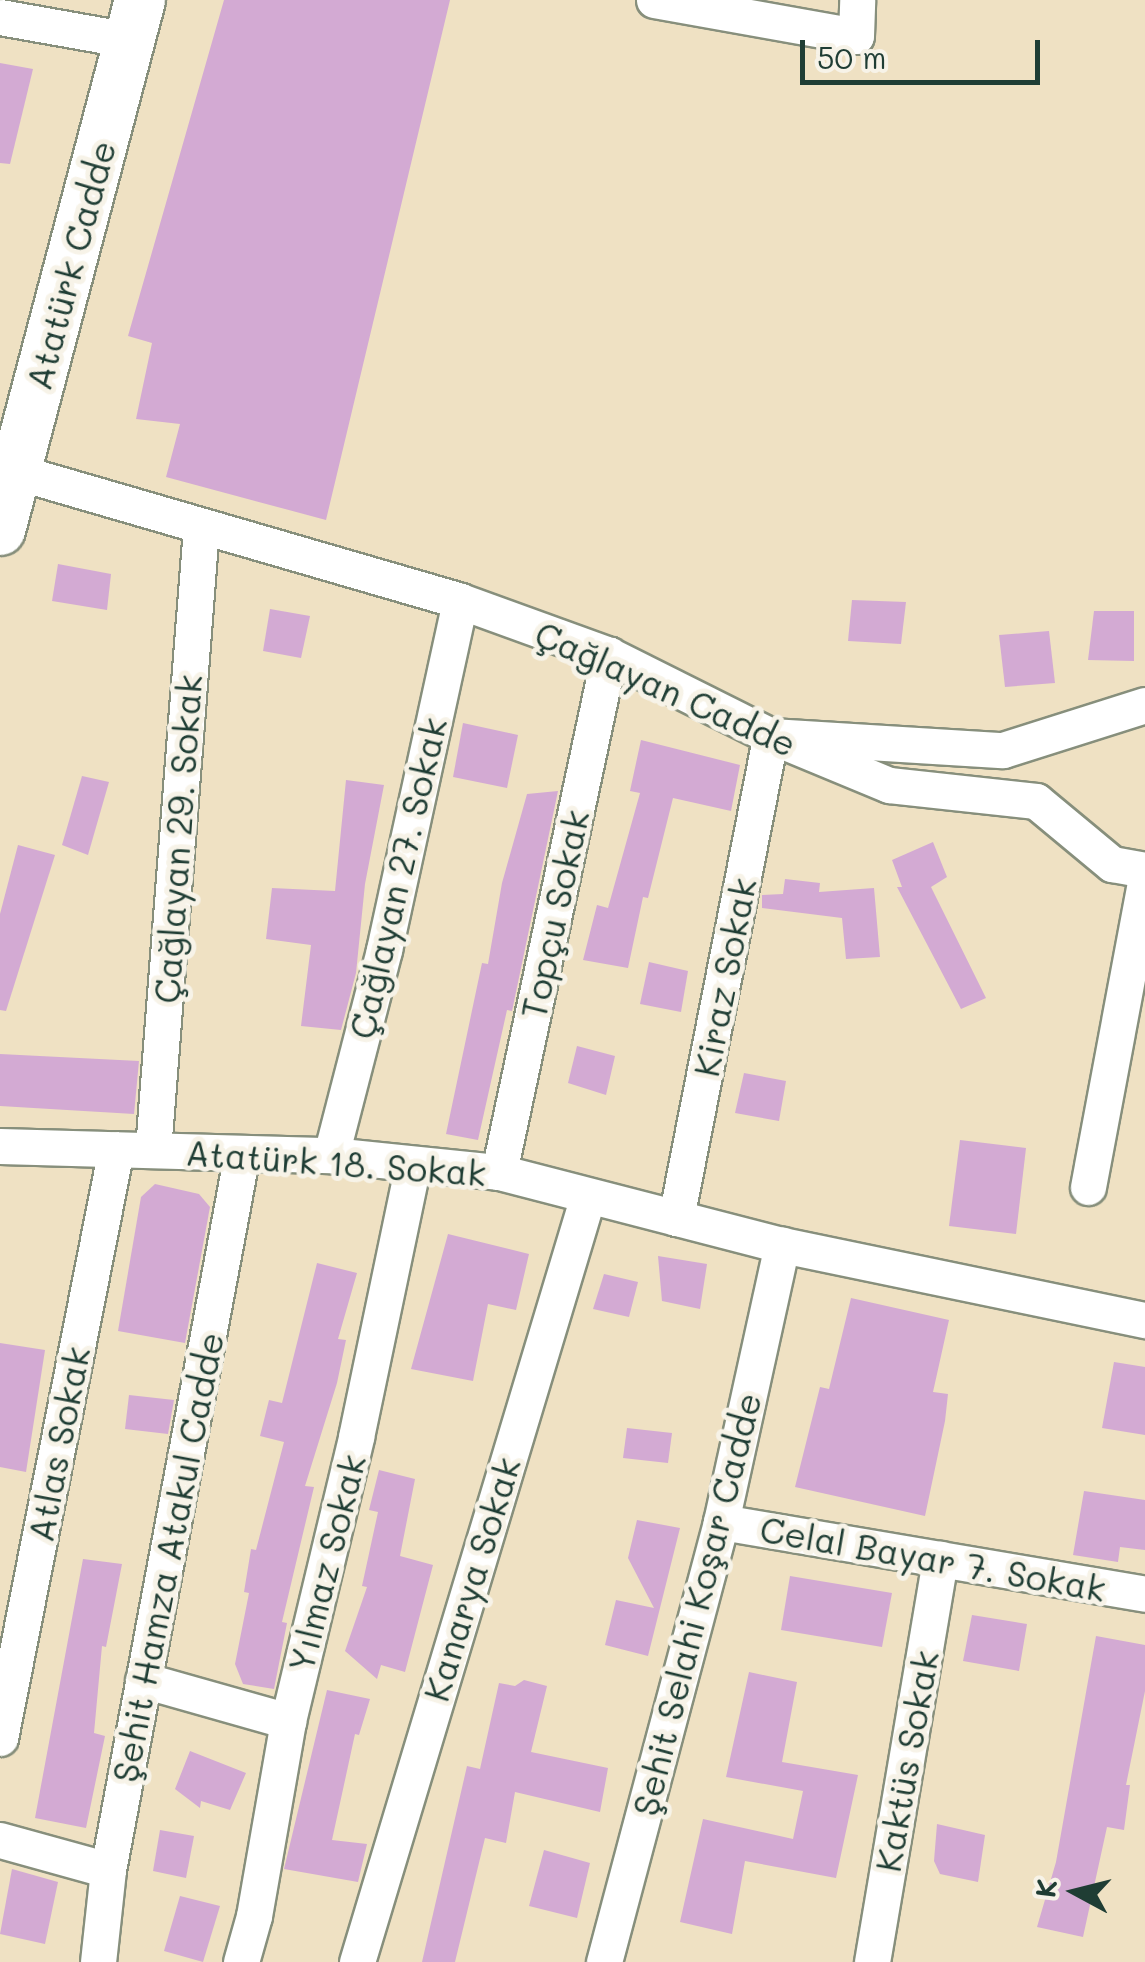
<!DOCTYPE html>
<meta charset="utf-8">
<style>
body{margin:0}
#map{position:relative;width:1145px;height:1962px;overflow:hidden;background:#efe1c3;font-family:Mali,sans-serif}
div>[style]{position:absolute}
.building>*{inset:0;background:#d3aad3}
.roads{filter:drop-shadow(2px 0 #878f7c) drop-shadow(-2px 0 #878f7c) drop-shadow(0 2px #878f7c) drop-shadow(0 -2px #878f7c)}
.minor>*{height:35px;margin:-17.5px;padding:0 17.5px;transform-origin:17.5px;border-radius:17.5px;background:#fff}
.secondary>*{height:50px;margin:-25px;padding:0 25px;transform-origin:25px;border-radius:25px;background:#fff}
span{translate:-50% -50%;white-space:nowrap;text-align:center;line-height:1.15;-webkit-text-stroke:10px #f7f3e8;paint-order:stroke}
.street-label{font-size:35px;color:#1f3d34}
.north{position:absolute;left:1025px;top:1842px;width:100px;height:100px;-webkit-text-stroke:8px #f7f3e8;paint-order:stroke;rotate:277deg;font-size:28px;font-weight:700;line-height:40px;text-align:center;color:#1f3d34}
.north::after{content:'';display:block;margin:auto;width:35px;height:45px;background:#1f3d34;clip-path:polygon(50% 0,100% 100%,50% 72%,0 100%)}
.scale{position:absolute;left:800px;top:40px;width:240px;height:45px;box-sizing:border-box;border:5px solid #1f3d34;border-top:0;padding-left:12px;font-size:30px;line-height:35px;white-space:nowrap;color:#1f3d34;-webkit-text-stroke:8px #f7f3e8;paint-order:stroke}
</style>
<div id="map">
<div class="building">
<i style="clip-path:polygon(224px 0,450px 0,326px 520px,166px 477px,180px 424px,136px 419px,152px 343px,128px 336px)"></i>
<i style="clip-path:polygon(0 63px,33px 69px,10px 164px,0 163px)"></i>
<i style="clip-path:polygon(58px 564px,111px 574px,107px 610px,52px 601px)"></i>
<i style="clip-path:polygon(852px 600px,906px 602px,901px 644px,848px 641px)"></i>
<i style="clip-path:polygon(270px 609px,310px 616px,301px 658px,263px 651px)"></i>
<i style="clip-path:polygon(1094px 611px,1134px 611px,1134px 661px,1088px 660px)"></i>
<i style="clip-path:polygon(1049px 631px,1055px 683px,1005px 687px,999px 635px)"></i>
<i style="clip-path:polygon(463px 723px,518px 735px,507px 788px,453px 777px)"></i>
<i style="clip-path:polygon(641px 740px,740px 765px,731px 811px,673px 798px,648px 898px,643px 897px,628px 968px,583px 960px,597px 905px,608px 908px,640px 793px,630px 791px)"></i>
<i style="clip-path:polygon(82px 776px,109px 782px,88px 855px,62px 845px)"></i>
<i style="clip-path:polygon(346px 780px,384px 785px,365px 884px,356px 973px,341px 1030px,301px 1026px,311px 945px,266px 939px,272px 888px,335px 891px)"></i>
<i style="clip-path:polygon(558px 791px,512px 1011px,507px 1010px,478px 1140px,446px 1134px,482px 963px,488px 964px,502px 883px,527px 794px)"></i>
<i style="clip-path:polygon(933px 842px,947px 877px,931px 887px,986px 998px,961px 1009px,897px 887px,902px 887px,892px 860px)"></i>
<i style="clip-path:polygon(18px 845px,55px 855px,6px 1011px,0 1010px,0 914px)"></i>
<i style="clip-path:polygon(785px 879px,820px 883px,819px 892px,874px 888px,880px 957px,846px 959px,842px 918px,762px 908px,762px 895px,783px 894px)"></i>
<i style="clip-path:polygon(649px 962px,688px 971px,681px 1012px,640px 1004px)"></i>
<i style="clip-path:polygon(577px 1046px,615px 1056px,606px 1095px,568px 1083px)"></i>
<i style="clip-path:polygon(0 1054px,139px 1061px,134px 1114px,0 1106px)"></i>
<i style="clip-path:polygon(744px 1073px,786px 1081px,779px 1121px,735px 1113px)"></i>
<i style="clip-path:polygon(960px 1140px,1026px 1148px,1016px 1234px,949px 1226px)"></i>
<i style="clip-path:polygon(155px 1184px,199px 1194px,210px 1207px,185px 1343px,118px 1331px,141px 1197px)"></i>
<i style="clip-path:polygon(448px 1234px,529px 1254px,516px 1310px,488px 1304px,473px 1381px,411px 1369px)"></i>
<i style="clip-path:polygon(658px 1256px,707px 1264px,700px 1309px,662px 1301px)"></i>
<i style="clip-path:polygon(317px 1263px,357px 1273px,338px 1339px,346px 1340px,337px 1383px,305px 1486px,314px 1487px,282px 1622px,287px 1623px,274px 1689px,243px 1684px,235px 1664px,249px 1593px,244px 1592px,251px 1549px,256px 1550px,284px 1442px,260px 1436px,269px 1400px,282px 1403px)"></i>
<i style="clip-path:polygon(604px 1274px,638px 1282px,629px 1317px,593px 1309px)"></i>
<i style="clip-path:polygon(851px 1298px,949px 1320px,933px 1392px,948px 1394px,945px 1421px,925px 1516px,795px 1487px,820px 1387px,829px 1389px)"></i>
<i style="clip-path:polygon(0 1343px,45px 1350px,26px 1472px,0 1467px)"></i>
<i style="clip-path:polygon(1114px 1362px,1145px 1367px,1145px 1435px,1102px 1428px)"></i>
<i style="clip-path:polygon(129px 1395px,174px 1400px,168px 1434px,125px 1429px)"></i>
<i style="clip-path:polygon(627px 1428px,672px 1433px,668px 1463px,623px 1458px)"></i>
<i style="clip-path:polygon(379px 1470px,415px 1479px,400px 1556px,433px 1565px,405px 1672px,381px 1665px,377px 1679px,345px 1651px,367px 1587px,362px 1586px,378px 1512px,369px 1510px)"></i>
<i style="clip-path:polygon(1084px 1491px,1145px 1500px,1145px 1550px,1120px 1547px,1118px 1562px,1073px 1555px)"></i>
<i style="clip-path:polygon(637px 1520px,680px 1528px,648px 1656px,605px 1645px,616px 1600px,654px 1608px,628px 1558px)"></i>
<i style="clip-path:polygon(83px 1559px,122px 1564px,106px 1647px,102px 1646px,94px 1733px,105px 1736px,86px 1828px,35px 1818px)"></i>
<i style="clip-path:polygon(790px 1576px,892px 1593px,882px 1647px,781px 1630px)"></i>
<i style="clip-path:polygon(972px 1615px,1027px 1624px,1019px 1671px,963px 1661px)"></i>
<i style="clip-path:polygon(1096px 1636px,1145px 1645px,1145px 1691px,1126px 1785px,1130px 1785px,1124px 1830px,1107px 1827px,1083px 1937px,1037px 1927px,1056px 1862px)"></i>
<i style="clip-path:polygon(749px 1672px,797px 1682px,782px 1762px,858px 1775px,836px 1878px,745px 1861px,732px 1934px,680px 1922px,703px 1819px,793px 1839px,803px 1791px,726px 1777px)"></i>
<i style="clip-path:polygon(524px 1680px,547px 1686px,531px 1752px,608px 1768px,600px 1812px,515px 1792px,506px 1843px,485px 1838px,455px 1962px,422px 1962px,467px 1766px,480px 1769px,499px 1683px,515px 1686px)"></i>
<i style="clip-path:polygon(327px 1690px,370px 1699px,359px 1735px,355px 1734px,332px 1840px,367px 1844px,358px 1882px,284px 1869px)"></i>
<i style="clip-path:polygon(190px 1751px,246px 1773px,230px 1810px,201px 1801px,200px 1808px,175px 1789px)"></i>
<i style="clip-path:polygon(937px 1824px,985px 1835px,978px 1882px,940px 1874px,934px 1861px)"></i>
<i style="clip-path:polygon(160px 1830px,194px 1836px,186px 1878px,153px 1871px)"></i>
<i style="clip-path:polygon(544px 1850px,590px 1863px,577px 1918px,529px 1906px)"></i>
<i style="clip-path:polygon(12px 1869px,58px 1882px,45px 1944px,0 1934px)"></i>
<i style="clip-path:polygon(180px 1896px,220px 1906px,203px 1962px,164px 1951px)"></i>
</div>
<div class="roads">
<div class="minor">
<i style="left:654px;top:0;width:205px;rotate:10.1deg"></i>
<i style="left:856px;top:36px;width:36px;rotate:-88deg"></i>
<i style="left:0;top:17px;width:131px;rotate:10.1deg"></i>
<i style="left:0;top:467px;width:479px;rotate:16.2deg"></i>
<i style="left:460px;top:601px;width:158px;rotate:19.9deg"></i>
<i style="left:609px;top:655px;width:181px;rotate:26.6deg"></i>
<i style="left:771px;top:736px;width:128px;rotate:22.6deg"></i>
<i style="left:889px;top:785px;width:148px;rotate:6.2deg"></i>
<i style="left:1036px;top:801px;width:99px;rotate:39.7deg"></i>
<i style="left:1112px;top:864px;width:34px;rotate:10deg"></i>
<i style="left:0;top:1146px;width:331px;rotate:1.6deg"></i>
<i style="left:331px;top:1155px;width:169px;rotate:5.8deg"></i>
<i style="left:499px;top:1172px;width:292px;rotate:14.5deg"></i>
<i style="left:782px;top:1245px;width:371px;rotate:11.7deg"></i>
<i style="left:153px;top:1150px;width:625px;rotate:-85.59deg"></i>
<i style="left:331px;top:1155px;width:212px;rotate:-75.5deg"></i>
<i style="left:384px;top:950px;width:357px;rotate:-77.7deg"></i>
<i style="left:499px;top:1172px;width:529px;rotate:-77.99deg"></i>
<i style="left:1088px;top:1187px;width:309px;rotate:-79.4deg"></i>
<i style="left:676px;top:1218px;width:491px;rotate:-78.9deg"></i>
<i style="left:771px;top:736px;width:232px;rotate:3.5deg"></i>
<i style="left:1003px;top:750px;width:149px;rotate:-17.6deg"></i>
<i style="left:721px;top:1522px;width:430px;rotate:9.6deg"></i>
<i style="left:143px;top:1680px;width:151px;rotate:15.8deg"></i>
<i style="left:0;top:1738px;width:600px;rotate:-78.86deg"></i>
<i style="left:0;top:1840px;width:112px;rotate:15.5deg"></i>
<i style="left:98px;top:1962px;width:93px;rotate:-83.8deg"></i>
<i style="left:108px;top:1870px;width:729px;rotate:-79.41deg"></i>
<i style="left:241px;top:1962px;width:48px;rotate:-74.2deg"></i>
<i style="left:254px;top:1916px;width:198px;rotate:-80.1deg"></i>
<i style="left:288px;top:1721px;width:292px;rotate:-76.5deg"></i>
<i style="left:356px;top:1437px;width:278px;rotate:-78.2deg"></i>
<i style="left:357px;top:1962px;width:800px;rotate:-73.22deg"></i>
<i style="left:604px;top:1962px;width:455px;rotate:-75.1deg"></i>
<i style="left:721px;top:1522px;width:284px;rotate:-77.6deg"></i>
<i style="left:872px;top:1962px;width:409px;rotate:-80.4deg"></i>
</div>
<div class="secondary">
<i style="left:0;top:530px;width:548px;rotate:-75.2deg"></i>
</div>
</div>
<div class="street-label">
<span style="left:70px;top:265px;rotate:-75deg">Atatürk Cadde</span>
<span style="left:666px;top:688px;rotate:24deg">Çağlayan Cadde</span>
<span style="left:177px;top:839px;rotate:-86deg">Çağlayan 29. Sokak</span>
<span style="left:397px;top:878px;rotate:-77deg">Çağlayan 27. Sokak</span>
<span style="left:554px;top:914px;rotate:-78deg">Topçu Sokak</span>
<span style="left:724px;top:977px;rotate:-79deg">Kiraz Sokak</span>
<span style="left:336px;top:1162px;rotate:4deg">Atatürk 18. Sokak</span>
<span style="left:58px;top:1444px;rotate:-79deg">Atlas Sokak</span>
<span style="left:167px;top:1557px;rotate:-79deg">Şehit Hamza Atakul Cadde</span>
<span style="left:933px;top:1558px;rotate:10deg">Celal Bayar 7. Sokak</span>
<span style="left:326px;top:1563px;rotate:-76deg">Yılmaz Sokak</span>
<span style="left:471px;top:1579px;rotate:-73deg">Kanarya Sokak</span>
<span style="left:696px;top:1604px;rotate:-76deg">Şehit Selahi Koşar Cadde</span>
<span style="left:906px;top:1761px;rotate:-80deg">Kaktüs Sokak</span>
</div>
<div class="north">K</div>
<div class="scale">50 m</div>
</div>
